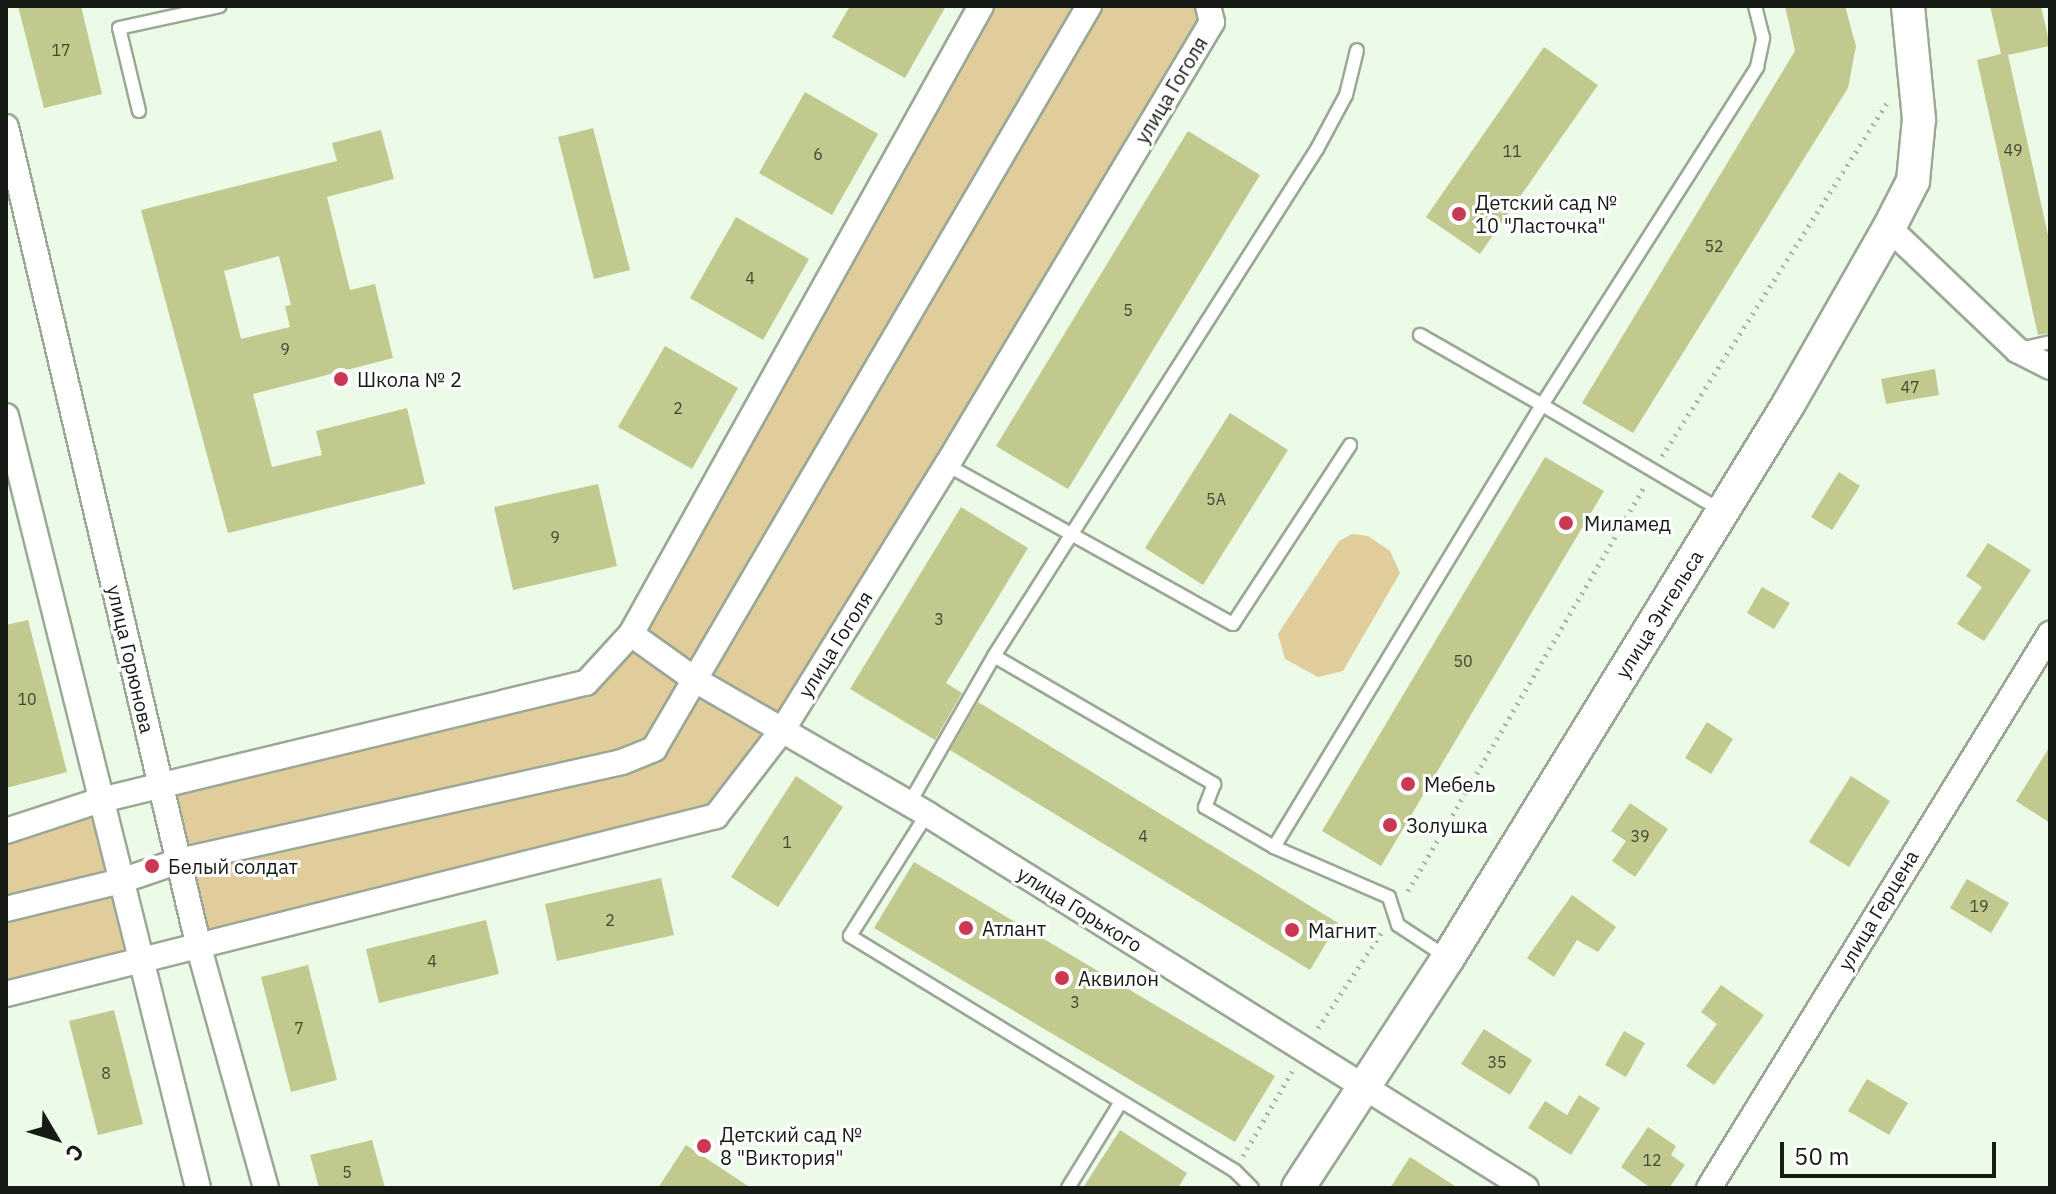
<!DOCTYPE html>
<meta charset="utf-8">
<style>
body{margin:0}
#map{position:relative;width:2056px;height:1194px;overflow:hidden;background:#ebfbe7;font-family:"IBM Plex Sans",sans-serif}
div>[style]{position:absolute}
.green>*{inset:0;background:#e1cd9b}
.building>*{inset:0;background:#c2c98e}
.path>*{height:5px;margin-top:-2.5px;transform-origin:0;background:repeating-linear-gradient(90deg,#a8b5a5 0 2px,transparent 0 8px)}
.roads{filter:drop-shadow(2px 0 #9aa895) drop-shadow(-2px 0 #9aa895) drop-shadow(0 2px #9aa895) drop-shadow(0 -2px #9aa895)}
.lane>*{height:12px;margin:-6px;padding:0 6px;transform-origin:6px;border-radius:6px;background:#fff}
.street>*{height:24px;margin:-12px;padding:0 12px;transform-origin:12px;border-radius:12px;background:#fff}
.secondary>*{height:32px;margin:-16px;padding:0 16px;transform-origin:16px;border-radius:16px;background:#fff}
.dots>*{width:22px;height:22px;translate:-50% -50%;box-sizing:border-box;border:4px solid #fff;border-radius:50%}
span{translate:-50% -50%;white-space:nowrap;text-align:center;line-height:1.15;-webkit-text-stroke:6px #fff;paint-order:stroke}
.number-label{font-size:16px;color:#414733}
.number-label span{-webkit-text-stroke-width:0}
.street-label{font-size:20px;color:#161c15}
.poi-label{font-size:20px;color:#161c15}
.left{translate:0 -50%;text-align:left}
.frame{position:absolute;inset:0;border:8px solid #161c15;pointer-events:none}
.north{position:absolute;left:16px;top:1098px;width:80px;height:80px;-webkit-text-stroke:6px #fff;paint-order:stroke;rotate:128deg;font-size:22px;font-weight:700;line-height:32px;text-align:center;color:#161c15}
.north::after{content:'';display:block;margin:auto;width:28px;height:36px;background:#161c15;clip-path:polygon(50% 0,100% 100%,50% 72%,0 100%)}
.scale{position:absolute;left:1780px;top:1142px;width:216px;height:36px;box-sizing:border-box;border:4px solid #161c15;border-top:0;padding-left:10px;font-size:24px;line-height:28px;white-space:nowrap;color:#161c15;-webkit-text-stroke:6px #fff;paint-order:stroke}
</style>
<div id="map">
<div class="green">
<i style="clip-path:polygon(981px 6px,1208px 6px,1212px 22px,716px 816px,199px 948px,161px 786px,586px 683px,631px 634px)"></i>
<i style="clip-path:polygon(1352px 534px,1368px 536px,1390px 551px,1400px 573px,1343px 671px,1318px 677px,1285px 659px,1278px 634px,1339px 541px)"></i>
<i style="clip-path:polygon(101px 800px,141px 961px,6px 994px,6px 831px)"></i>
</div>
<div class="building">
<i style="clip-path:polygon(18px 6px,81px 6px,102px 94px,44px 108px)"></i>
<i style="clip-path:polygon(850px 6px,946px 6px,905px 78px,832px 37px)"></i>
<i style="clip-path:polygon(1785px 6px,1845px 6px,1856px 46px,1848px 88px,1633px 433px,1582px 403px,1795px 51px)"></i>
<i style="clip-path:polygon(1990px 6px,2041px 6px,2050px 46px,2008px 55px,2050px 244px,2050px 333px,2038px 335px,1977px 60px,2001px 54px)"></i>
<i style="clip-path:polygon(1544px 47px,1598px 85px,1480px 254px,1426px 217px)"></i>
<i style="clip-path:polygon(805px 92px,878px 134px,832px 215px,759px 173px)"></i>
<i style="clip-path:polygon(593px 128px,630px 270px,594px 279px,558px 137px)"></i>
<i style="clip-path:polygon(evenodd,381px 130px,394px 179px,327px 197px,350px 290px,375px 284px,393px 358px,253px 394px,272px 467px,322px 455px,316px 431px,407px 408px,425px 484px,228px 533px,141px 210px,337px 161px,332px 143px,381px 130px,279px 256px,291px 305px,285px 306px,290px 327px,241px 339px,224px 271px,279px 256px)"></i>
<i style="clip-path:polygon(1188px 131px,1260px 175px,1068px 489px,996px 446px)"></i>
<i style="clip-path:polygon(736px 217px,809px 259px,763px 340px,690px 298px)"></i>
<i style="clip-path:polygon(665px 346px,738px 388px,692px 469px,618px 427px)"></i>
<i style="clip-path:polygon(1935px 369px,1939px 395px,1886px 404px,1881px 379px)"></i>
<i style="clip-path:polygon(1230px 413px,1288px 450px,1203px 585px,1145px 548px)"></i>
<i style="clip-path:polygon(1545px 457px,1604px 491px,1381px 866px,1322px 831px)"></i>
<i style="clip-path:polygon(1839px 472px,1860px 486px,1832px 530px,1811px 517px)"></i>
<i style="clip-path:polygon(598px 484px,617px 566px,513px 590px,494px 507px)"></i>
<i style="clip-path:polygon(961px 507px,1028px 548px,946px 683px,962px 693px,935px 740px,850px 689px)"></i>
<i style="clip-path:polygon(1988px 543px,2031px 570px,1984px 641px,1957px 624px,1982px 587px,1966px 576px)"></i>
<i style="clip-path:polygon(1762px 587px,1790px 603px,1774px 629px,1747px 613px)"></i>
<i style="clip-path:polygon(28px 620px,67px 772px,6px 788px,6px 625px)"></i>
<i style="clip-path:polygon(978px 702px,1338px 923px,1310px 970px,950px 750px)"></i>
<i style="clip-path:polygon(1707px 722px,1733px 739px,1711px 774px,1685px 758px)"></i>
<i style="clip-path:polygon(2050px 746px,2050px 823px,2016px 801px)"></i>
<i style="clip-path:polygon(796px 776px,843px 807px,778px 907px,731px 877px)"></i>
<i style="clip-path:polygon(1851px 776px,1890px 801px,1849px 867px,1809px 842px)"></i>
<i style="clip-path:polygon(1630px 803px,1668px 829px,1635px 877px,1612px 861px,1626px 841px,1611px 831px)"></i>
<i style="clip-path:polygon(914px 862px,1275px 1076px,1235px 1142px,874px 928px)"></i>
<i style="clip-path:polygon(661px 878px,674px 935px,557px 961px,545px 904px)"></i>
<i style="clip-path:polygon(1967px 879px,2009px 903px,1991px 933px,1950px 908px)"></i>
<i style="clip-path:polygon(1572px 895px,1616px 927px,1598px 952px,1577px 940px,1554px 977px,1527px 958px)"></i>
<i style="clip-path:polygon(486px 920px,499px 974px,379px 1003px,366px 949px)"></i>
<i style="clip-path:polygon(308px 965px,337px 1080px,291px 1092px,261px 977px)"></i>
<i style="clip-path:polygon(1721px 985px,1764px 1015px,1714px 1085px,1686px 1066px,1717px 1024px,1701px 1012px)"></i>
<i style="clip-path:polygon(114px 1010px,143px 1124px,98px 1135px,69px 1021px)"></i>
<i style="clip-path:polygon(1484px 1029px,1532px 1060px,1510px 1095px,1461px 1064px)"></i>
<i style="clip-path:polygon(1624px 1031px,1645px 1043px,1626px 1077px,1605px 1065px)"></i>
<i style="clip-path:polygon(1867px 1079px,1908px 1103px,1889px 1135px,1848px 1111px)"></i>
<i style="clip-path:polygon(1579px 1095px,1600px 1108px,1571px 1155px,1528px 1128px,1545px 1101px,1567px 1115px)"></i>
<i style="clip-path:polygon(1648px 1127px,1676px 1146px,1671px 1155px,1685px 1165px,1669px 1188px,1651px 1188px,1621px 1167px)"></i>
<i style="clip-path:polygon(1120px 1130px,1187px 1173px,1178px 1188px,1083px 1188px)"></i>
<i style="clip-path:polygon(372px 1140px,385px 1188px,319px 1188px,310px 1155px)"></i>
<i style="clip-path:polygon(686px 1145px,751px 1188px,658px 1188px)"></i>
<i style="clip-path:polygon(1410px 1157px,1458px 1188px,1390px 1188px)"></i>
</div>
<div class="path">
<i style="left:1662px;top:456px;width:419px;rotate:-57.5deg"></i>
<i style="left:1408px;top:891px;width:470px;rotate:-59.7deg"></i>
<i style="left:1318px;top:1028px;width:114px;rotate:-56.4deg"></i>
<i style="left:1243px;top:1156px;width:98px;rotate:-60deg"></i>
</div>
<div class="roads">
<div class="lane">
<i style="left:139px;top:111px;width:85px;rotate:-103.5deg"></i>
<i style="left:119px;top:28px;width:103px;rotate:-12.3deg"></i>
<i style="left:1420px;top:335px;width:141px;rotate:29.8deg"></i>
<i style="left:1542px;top:405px;width:401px;rotate:-57.5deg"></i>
<i style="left:1757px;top:67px;width:30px;rotate:-78deg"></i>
<i style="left:1763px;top:38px;width:33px;rotate:-104deg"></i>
<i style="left:2020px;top:349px;width:31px;rotate:-13deg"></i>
<i style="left:947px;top:465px;width:327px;rotate:29.1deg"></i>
<i style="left:1233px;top:624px;width:214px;rotate:-56.8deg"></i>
<i style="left:994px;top:656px;width:601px;rotate:-57.5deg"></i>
<i style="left:1317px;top:149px;width:61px;rotate:-61.8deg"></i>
<i style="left:1346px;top:95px;width:46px;rotate:-76.3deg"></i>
<i style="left:909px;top:804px;width:171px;rotate:-60.1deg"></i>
<i style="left:994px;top:656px;width:255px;rotate:30.2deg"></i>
<i style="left:1214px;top:784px;width:25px;rotate:111deg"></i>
<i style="left:1205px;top:807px;width:80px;rotate:30.1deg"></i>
<i style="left:927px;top:814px;width:144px;rotate:122.3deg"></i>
<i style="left:850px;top:936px;width:451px;rotate:31.4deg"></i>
<i style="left:1235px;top:1171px;width:24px;rotate:45deg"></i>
<i style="left:1448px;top:958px;width:60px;rotate:-146.6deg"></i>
<i style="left:1398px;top:925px;width:29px;rotate:-108deg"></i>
<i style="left:1389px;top:897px;width:125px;rotate:-156.5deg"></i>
<i style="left:1274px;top:847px;width:517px;rotate:-58.77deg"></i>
<i style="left:1542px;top:405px;width:209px;rotate:30.5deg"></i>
<i style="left:1068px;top:1188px;width:101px;rotate:-58.4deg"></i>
</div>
<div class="street">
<i style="left:6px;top:127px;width:843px;rotate:76.77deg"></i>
<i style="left:199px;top:948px;width:249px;rotate:74.4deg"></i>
<i style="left:1889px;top:228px;width:177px;rotate:43.6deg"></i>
<i style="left:2017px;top:350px;width:37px;rotate:27deg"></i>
<i style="left:6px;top:416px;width:796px;rotate:76.03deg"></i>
<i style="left:631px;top:634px;width:81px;rotate:35.5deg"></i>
<i style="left:697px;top:681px;width:266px;rotate:30deg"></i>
<i style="left:927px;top:814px;width:706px;rotate:31.98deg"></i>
<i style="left:6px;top:831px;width:100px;rotate:-18.1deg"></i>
<i style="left:101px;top:800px;width:499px;rotate:-13.6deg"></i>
<i style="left:586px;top:683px;width:67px;rotate:-47.4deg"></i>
<i style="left:631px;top:634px;width:719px;rotate:-60.87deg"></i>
<i style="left:6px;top:909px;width:118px;rotate:-13.7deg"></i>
<i style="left:121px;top:881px;width:61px;rotate:-19deg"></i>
<i style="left:179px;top:861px;width:454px;rotate:-12.6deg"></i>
<i style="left:622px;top:762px;width:35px;rotate:-22deg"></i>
<i style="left:654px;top:749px;width:861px;rotate:-59.65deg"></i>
<i style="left:6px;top:994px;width:732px;rotate:-14.07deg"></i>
<i style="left:716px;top:816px;width:110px;rotate:-52.4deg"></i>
<i style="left:783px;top:729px;width:311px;rotate:-58.2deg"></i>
<i style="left:947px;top:465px;width:516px;rotate:-59.11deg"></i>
<i style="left:1212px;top:22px;width:16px;rotate:-104deg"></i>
<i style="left:1709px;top:1188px;width:651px;rotate:-58.39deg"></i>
</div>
<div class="secondary">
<i style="left:1298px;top:1188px;width:275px;rotate:-56.9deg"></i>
<i style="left:1448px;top:958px;width:649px;rotate:-58.42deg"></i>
<i style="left:1788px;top:405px;width:204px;rotate:-60.3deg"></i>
<i style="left:1889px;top:228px;width:53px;rotate:-62.9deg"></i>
<i style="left:1913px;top:181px;width:62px;rotate:-84.5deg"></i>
<i style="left:1919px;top:119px;width:114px;rotate:-95.6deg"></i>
</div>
</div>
<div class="dots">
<i style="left:1459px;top:214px;background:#c93954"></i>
<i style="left:341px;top:379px;background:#c93954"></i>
<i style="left:1566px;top:523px;background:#c93954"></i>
<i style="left:1408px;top:784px;background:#c93954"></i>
<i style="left:1390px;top:825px;background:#c93954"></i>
<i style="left:152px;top:866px;background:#c93954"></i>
<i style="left:966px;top:928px;background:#c93954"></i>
<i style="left:1292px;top:930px;background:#c93954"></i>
<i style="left:1062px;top:978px;background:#c93954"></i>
<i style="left:704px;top:1146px;background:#c93954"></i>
</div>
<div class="number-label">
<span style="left:61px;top:50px">17</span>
<span style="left:2013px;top:150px">49</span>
<span style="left:1512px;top:151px">11</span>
<span style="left:818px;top:154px">6</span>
<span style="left:1714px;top:246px">52</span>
<span style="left:750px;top:278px">4</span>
<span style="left:1128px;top:310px">5</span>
<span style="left:285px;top:349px">9</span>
<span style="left:1910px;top:387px">47</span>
<span style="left:678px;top:408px">2</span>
<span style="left:1216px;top:499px">5А</span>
<span style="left:555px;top:537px">9</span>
<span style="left:939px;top:619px">3</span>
<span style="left:1463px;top:661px">50</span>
<span style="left:27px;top:699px">10</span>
<span style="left:1143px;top:836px">4</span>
<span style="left:1640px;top:836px">39</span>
<span style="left:787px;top:842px">1</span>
<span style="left:1979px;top:906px">19</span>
<span style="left:610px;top:920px">2</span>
<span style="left:432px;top:961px">4</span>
<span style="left:1075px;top:1002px">3</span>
<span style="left:299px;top:1028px">7</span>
<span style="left:1497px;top:1062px">35</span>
<span style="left:106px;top:1073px">8</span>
<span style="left:1652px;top:1160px">12</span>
<span style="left:347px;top:1172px">5</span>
</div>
<div class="street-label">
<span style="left:1171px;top:90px;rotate:-59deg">улица Гоголя</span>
<span style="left:1659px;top:614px;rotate:-58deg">улица Энгельса</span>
<span style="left:835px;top:644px;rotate:-58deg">улица Гоголя</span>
<span style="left:131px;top:659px;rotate:77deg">улица Горюнова</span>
<span style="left:1080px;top:909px;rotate:32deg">улица Горького</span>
<span style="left:1878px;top:910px;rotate:-59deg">улица Герцена</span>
</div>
<div class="poi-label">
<span class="left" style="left:1475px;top:214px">Детский сад №<br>10 "Ласточка"</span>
<span class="left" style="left:357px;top:379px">Школа № 2</span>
<span class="left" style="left:1584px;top:523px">Миламед</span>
<span class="left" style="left:1424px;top:784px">Мебель</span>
<span class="left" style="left:1406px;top:825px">Золушка</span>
<span class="left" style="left:168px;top:866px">Белый солдат</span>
<span class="left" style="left:982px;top:928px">Атлант</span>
<span class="left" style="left:1308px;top:930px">Магнит</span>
<span class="left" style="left:1078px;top:978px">Аквилон</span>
<span class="left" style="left:720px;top:1146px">Детский сад №<br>8 "Виктория"</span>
</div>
<div class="frame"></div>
<div class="north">С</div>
<div class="scale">50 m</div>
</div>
